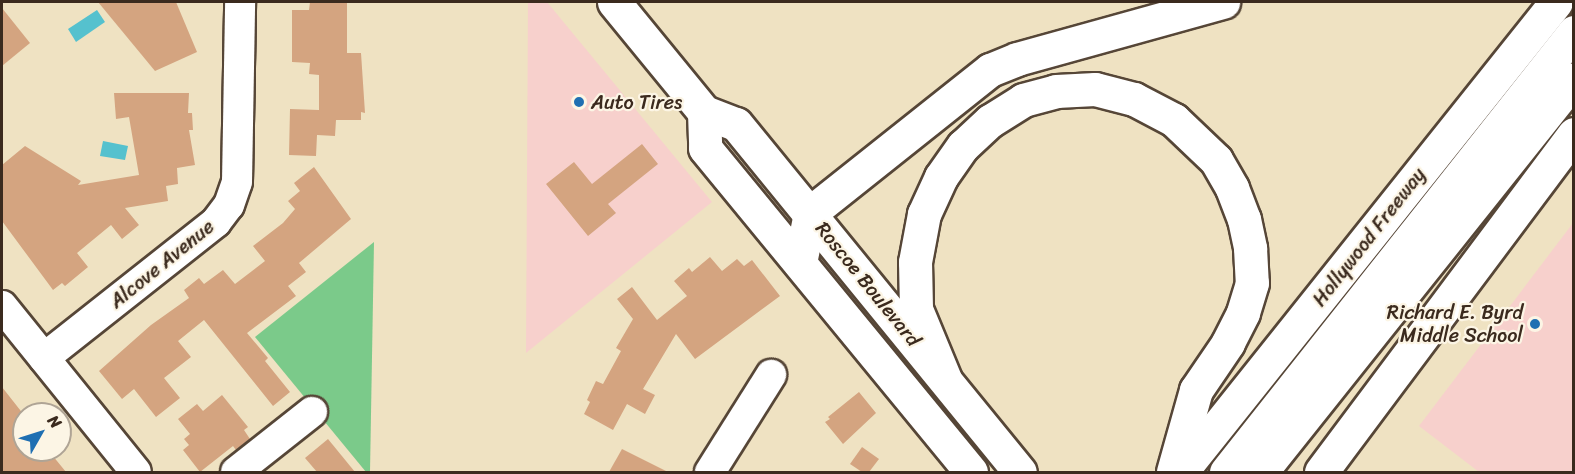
<!DOCTYPE html>
<style>
body{margin:0}
#map{position:relative;width:1575px;height:474px;overflow:hidden;background:#efe2c2;font-family:Sriracha,sans-serif}
div>[style]{position:absolute}
.built>*{inset:0;background:#f7d0cc}
.green>*{inset:0;background:#7bca8a}
.water>*{inset:0;background:#55c1ce}
.building>*{inset:0;background:#d4a480}
.roads{filter:drop-shadow(2px 0 #564637) drop-shadow(-2px 0 #564637) drop-shadow(0 2px #564637) drop-shadow(0 -2px #564637)}
.minor>*{height:30px;margin:-15px;padding:0 15px;transform-origin:15px;border-radius:15px;background:#fff}
.major>*{height:33px;margin:-16.5px;padding:0 16.5px;transform-origin:16.5px;border-radius:16.5px;background:#fff}
.highway>*{height:33px;margin:-16.5px;padding:0 16.5px;transform-origin:16.5px;border-radius:16.5px;background:#fff}
.dots>*{width:16px;height:16px;translate:-50% -50%;box-sizing:border-box;border:3px solid #fcf5e5;border-radius:50%}
span{translate:-50% -50%;white-space:nowrap;text-align:center;line-height:1.15;-webkit-text-stroke:4.5px #fcf5e5;paint-order:stroke}
.poi-label{font-size:20px;color:#3b2a1e}
.left{translate:0 -50%;text-align:left}
.right{translate:-100% -50%;text-align:right}
.street-label{font-size:20px;color:#3b2a1e}
.frame{position:absolute;inset:0;border:3px solid #3b2a1e;pointer-events:none}
.north{position:absolute;left:12px;top:402px;width:60px;height:60px;box-sizing:border-box;background:#fcf5e5;border:2px solid #afa495;border-radius:50%;rotate:51deg;font-size:16px;font-weight:700;line-height:24px;text-align:center;color:#3b2a1e}
.north::after{content:'';display:block;margin:auto;width:21px;height:27px;background:#1f6fb2;clip-path:polygon(50% 0,100% 100%,50% 72%,0 100%)}
</style>
<div id="map">
<div class="built">
<i style="clip-path:polygon(528px 2px,547px 2px,712px 202px,526px 353px)"></i>
<i style="clip-path:polygon(1573px 223px,1573px 472px,1479px 472px,1419px 426px)"></i>
</div>
<div class="green">
<i style="clip-path:polygon(374px 242px,370px 472px,366px 472px,255px 337px)"></i>
</div>
<div class="water">
<i style="clip-path:polygon(97px 10px,105px 22px,76px 42px,68px 29px)"></i>
<i style="clip-path:polygon(103px 141px,128px 146px,125px 160px,100px 156px)"></i>
</div>
<div class="building">
<i style="clip-path:polygon(98px 2px,176px 2px,197px 52px,155px 71px)"></i>
<i style="clip-path:polygon(310px 2px,347px 2px,347px 53px,361px 53px,365px 113px,361px 112px,361px 120px,336px 120px,335px 136px,317px 135px,316px 156px,289px 155px,290px 109px,319px 110px,319px 75px,309px 74px,310px 63px,292px 62px,292px 10px,309px 10px)"></i>
<i style="clip-path:polygon(2px 8px,30px 43px,2px 66px)"></i>
<i style="clip-path:polygon(114px 93px,189px 93px,188px 113px,192px 113px,193px 130px,189px 130px,195px 165px,177px 168px,178px 184px,166px 186px,168px 201px,125px 208px,139px 225px,122px 239px,111px 225px,77px 253px,88px 267px,65px 286px,62px 283px,53px 290px,2px 221px,2px 165px,25px 146px,81px 181px,78px 185px,139px 175px,129px 117px,116px 119px)"></i>
<i style="clip-path:polygon(642px 144px,658px 164px,608px 204px,616px 213px,588px 236px,546px 184px,574px 162px,592px 184px)"></i>
<i style="clip-path:polygon(314px 167px,351px 219px,299px 263px,306px 272px,288px 286px,296px 296px,247px 333px,268px 358px,265px 361px,290px 392px,273px 406px,204px 320px,178px 341px,191px 357px,164px 378px,180px 398px,156px 417px,134px 389px,122px 399px,99px 371px,151px 325px,189px 298px,184px 290px,199px 278px,204px 284px,223px 270px,235px 284px,265px 261px,253px 246px,283px 223px,295px 209px,288px 201px,300px 191px,294px 183px)"></i>
<i style="clip-path:polygon(710px 257px,722px 271px,737px 259px,744px 266px,752px 260px,780px 296px,695px 359px,676px 334px,643px 389px,655px 395px,645px 414px,627px 404px,613px 430px,584px 414px,590px 402px,587px 400px,596px 381px,603px 384px,621px 351px,616px 348px,633px 319px,617px 299px,632px 287px,657px 320px,687px 296px,674px 281px,689px 268px,692px 272px)"></i>
<i style="clip-path:polygon(2px 387px,24px 415px,24px 450px,48px 450px,66px 472px,2px 472px)"></i>
<i style="clip-path:polygon(859px 392px,876px 413px,843px 444px,825px 422px,830px 419px,828px 417px)"></i>
<i style="clip-path:polygon(222px 395px,248px 427px,244px 430px,250px 439px,236px 450px,233px 446px,200px 472px,183px 450px,189px 445px,184px 439px,190px 434px,178px 419px,197px 404px,203px 411px)"></i>
<i style="clip-path:polygon(328px 439px,355px 472px,317px 472px,305px 458px)"></i>
<i style="clip-path:polygon(862px 447px,879px 459px,869px 472px,862px 472px,850px 464px)"></i>
<i style="clip-path:polygon(622px 449px,668px 472px,609px 472px)"></i>
</div>
<div class="roads">
<div class="minor">
<i style="left:2px;top:306px;width:213px;rotate:51.1deg"></i>
<i style="left:44px;top:358px;width:219px;rotate:-38.3deg"></i>
<i style="left:216px;top:222px;width:21px;rotate:-53deg"></i>
<i style="left:229px;top:205px;width:24px;rotate:-71deg"></i>
<i style="left:237px;top:182px;width:180px;rotate:-89deg"></i>
<i style="left:236px;top:472px;width:97px;rotate:-38.3deg"></i>
<i style="left:710px;top:472px;width:115px;rotate:-57.8deg"></i>
</div>
<div class="major">
<i style="left:614px;top:2px;width:142px;rotate:50.7deg"></i>
<i style="left:704px;top:112px;width:34px;rotate:21deg"></i>
<i style="left:736px;top:124px;width:449px;rotate:50.8deg"></i>
<i style="left:704px;top:112px;width:36px;rotate:88deg"></i>
<i style="left:705px;top:148px;width:419px;rotate:50.6deg"></i>
</div>
<div class="highway">
<i style="left:800px;top:263px;width:51px;rotate:-78.7deg"></i>
<i style="left:810px;top:213px;width:230px;rotate:-38.5deg"></i>
<i style="left:990px;top:70px;width:29px;rotate:-22deg"></i>
<i style="left:1017px;top:59px;width:214px;rotate:-15.5deg"></i>
<i style="left:945px;top:379px;width:76px;rotate:-112.5deg"></i>
<i style="left:916px;top:309px;width:47px;rotate:-91.2deg"></i>
<i style="left:915px;top:262px;width:49px;rotate:-79.4deg"></i>
<i style="left:924px;top:214px;width:41px;rotate:-65.3deg"></i>
<i style="left:941px;top:177px;width:38px;rotate:-55deg"></i>
<i style="left:963px;top:146px;width:37px;rotate:-43deg"></i>
<i style="left:990px;top:121px;width:39px;rotate:-32deg"></i>
<i style="left:1023px;top:100px;width:34px;rotate:-15deg"></i>
<i style="left:1056px;top:91px;width:39px;rotate:-3deg"></i>
<i style="left:1095px;top:89px;width:40px;rotate:14.4deg"></i>
<i style="left:1134px;top:99px;width:45px;rotate:27.7deg"></i>
<i style="left:1174px;top:120px;width:58px;rotate:43.6deg"></i>
<i style="left:1216px;top:160px;width:32px;rotate:60deg"></i>
<i style="left:1232px;top:188px;width:33px;rotate:69deg"></i>
<i style="left:1244px;top:219px;width:30px;rotate:78deg"></i>
<i style="left:1250px;top:248px;width:35px;rotate:87deg"></i>
<i style="left:1252px;top:283px;width:31px;rotate:107deg"></i>
<i style="left:1243px;top:313px;width:34px;rotate:117deg"></i>
<i style="left:1228px;top:343px;width:57px;rotate:124.2deg"></i>
<i style="left:1196px;top:390px;width:85px;rotate:105.7deg"></i>
<i style="left:1181px;top:472px;width:601px;rotate:-51.41deg"></i>
<i style="left:1226px;top:472px;width:561px;rotate:-51.66deg"></i>
<i style="left:1261px;top:472px;width:502px;rotate:-51.46deg"></i>
<i style="left:1321px;top:472px;width:422px;rotate:-53.2deg"></i>
</div>
</div>
<div class="dots">
<i style="left:579px;top:102px;background:#1f6fb2"></i>
<i style="left:1535px;top:324px;background:#1f6fb2"></i>
</div>
<div class="poi-label">
<span class="left" style="left:591px;top:102px">Auto Tires</span>
<span class="right" style="left:1523px;top:324px">Richard E. Byrd<br>Middle School</span>
</div>
<div class="street-label">
<span style="left:1369px;top:237px;rotate:-52deg">Hollywood Freeway</span>
<span style="left:162px;top:264px;rotate:-39deg">Alcove Avenue</span>
<span style="left:868px;top:284px;rotate:51deg">Roscoe Boulevard</span>
</div>
<div class="frame"></div>
<div class="north">N</div>
</div>
